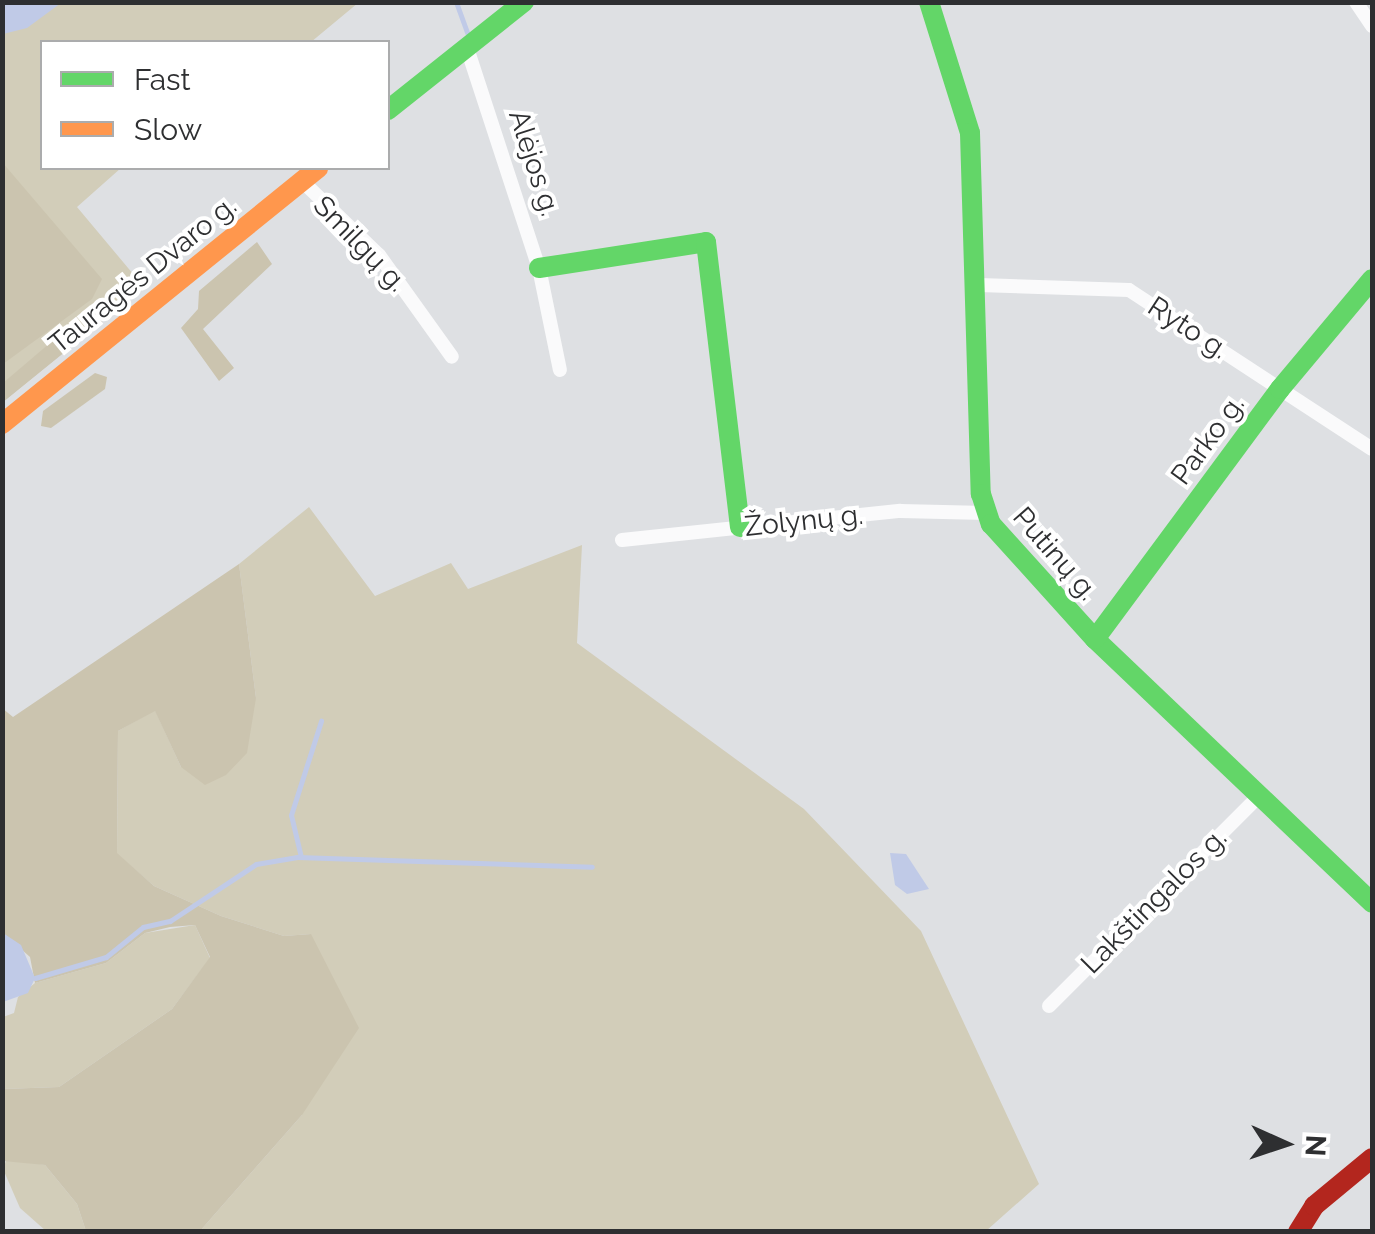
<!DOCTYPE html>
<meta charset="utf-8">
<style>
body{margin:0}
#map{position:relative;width:1375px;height:1234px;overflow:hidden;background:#dee0e3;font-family:Raleway,sans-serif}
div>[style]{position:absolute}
.green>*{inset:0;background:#d2cdb9}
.forest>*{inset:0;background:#cbc4af}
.water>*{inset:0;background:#c0cae7}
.stream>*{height:5px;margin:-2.5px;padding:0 2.5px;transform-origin:2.5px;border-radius:2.5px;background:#c0cae7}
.street>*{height:14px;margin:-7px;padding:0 7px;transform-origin:7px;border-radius:7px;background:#fafafb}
.fast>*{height:20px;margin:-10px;padding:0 10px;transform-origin:10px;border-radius:10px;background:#63d668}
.slow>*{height:20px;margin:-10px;padding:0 10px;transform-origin:10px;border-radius:10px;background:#ff974d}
.jam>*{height:20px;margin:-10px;padding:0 10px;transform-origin:10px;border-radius:10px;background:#b3261e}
span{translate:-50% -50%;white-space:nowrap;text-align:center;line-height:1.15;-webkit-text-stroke:8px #fff;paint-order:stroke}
.street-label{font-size:28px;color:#2e2f31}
.frame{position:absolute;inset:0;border:5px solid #2e2f31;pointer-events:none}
.legend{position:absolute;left:40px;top:40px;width:350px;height:130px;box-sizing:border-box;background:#fff;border:2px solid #abacad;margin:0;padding:12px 18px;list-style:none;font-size:30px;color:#2e2f31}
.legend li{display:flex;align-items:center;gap:20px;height:50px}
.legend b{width:50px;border:2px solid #abacad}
.north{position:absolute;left:1235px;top:1094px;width:100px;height:100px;-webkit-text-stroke:8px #fff;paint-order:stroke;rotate:93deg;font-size:28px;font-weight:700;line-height:40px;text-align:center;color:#2e2f31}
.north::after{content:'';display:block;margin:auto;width:35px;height:45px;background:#2e2f31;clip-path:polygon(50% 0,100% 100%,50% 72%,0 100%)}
</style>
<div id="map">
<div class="green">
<i style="clip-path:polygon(3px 3px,358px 3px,311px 42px,42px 42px,42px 168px,121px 168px,77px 207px,144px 287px,3px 402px)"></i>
<i style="clip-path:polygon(309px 507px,375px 596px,451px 563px,468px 589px,582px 545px,577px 643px,804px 809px,921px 931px,1039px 1184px,986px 1231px,200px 1231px,302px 1115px,311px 934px,284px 936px,221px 916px,154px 886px,117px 854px,118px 731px,155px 710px,181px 767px,256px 698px,239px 564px)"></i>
<i style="clip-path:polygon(195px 925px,210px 958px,172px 1009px,59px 1087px,3px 1089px,3px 1017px,14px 1013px,18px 997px,35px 983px,106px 963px,145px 933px)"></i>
<i style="clip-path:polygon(7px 1158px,45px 1165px,77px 1204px,86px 1231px,46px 1231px,20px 1208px,3px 1169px)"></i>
</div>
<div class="forest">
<i style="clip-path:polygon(2px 162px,102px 279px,92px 299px,3px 364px)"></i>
<i style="clip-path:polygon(257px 242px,272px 264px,203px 329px,234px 368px,219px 381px,181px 328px,198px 309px,199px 291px)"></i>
<i style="clip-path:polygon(77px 320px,88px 322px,87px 334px,3px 402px,3px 383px)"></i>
<i style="clip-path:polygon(95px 373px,107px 377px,105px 389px,51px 428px,41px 426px,43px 411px)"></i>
<i style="clip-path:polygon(239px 564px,256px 698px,247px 753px,226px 775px,205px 785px,181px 767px,155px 711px,118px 731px,117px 853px,154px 886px,221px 916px,284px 936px,311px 934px,359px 1028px,302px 1115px,200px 1231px,86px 1231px,77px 1204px,45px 1165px,3px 1161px,3px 1089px,59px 1087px,172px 1009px,210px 957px,195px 925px,170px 927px,145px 933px,106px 963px,35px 983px,30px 957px,3px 933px,2px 708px,13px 717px)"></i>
</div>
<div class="water">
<i style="clip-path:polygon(3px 2px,61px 2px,61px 3px,27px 28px,3px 34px)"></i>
<i style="clip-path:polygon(890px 853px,906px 854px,929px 889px,907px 894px,895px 885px)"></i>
<i style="clip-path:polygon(3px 933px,21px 945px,35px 978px,28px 993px,3px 1002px)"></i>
</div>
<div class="stream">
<i style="left:456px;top:2px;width:33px;rotate:70deg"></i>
<i style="left:301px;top:857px;width:43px;rotate:-103.4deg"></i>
<i style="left:291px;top:815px;width:99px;rotate:-72.3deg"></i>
<i style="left:35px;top:978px;width:74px;rotate:-16.5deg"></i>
<i style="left:106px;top:957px;width:48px;rotate:-39deg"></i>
<i style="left:143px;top:927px;width:28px;rotate:-13deg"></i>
<i style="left:170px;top:921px;width:103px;rotate:-33.5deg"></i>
<i style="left:256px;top:864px;width:42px;rotate:-9.7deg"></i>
<i style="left:297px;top:857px;width:295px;rotate:1.9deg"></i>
</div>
<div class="street">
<i style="left:1356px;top:2px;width:29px;rotate:56deg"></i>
<i style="left:466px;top:45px;width:235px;rotate:71.9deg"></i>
<i style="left:539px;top:268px;width:104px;rotate:78.4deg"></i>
<i style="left:302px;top:181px;width:107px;rotate:43.9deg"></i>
<i style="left:379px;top:255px;width:125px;rotate:54.4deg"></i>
<i style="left:979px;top:285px;width:150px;rotate:1.9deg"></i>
<i style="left:1129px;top:290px;width:290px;rotate:33.2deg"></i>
<i style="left:622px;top:540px;width:280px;rotate:-6deg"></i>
<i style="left:900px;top:511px;width:86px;rotate:1.3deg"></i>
<i style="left:1049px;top:1006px;width:297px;rotate:-45deg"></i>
</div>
<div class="fast">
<i style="left:929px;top:2px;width:137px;rotate:72.6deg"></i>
<i style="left:970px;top:133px;width:361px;rotate:88.3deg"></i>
<i style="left:981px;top:494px;width:32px;rotate:72deg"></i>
<i style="left:991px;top:524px;width:155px;rotate:47.9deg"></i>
<i style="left:1095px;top:639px;width:383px;rotate:43.6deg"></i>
<i style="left:388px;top:110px;width:174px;rotate:-38.5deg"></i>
<i style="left:539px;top:268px;width:169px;rotate:-8.8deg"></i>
<i style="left:706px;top:242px;width:287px;rotate:83.2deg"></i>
<i style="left:1095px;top:639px;width:311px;rotate:-53.5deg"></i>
<i style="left:1280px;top:389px;width:143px;rotate:-50.1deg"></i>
</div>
<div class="slow">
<i style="left:2px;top:424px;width:407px;rotate:-39deg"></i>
</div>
<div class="jam">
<i style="left:1298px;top:1232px;width:31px;rotate:-58deg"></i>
<i style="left:1314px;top:1206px;width:75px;rotate:-39.6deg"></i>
</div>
<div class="street-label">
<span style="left:534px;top:163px;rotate:72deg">Alėjos g.</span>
<span style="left:360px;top:244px;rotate:46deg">Smilgų g.</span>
<span style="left:143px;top:275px;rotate:-39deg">Tauragės Dvaro g.</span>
<span style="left:1188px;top:328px;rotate:33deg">Ryto g.</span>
<span style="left:1208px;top:440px;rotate:-54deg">Parko g.</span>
<span style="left:804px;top:521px;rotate:-6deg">Žolynų g.</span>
<span style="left:1055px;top:554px;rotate:49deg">Putinų g.</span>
<span style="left:1154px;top:901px;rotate:-45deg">Lakštingalos g.</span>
</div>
<div class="frame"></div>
<ul class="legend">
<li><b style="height:12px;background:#63d668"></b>Fast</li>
<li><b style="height:12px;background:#ff974d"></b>Slow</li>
</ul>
<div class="north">N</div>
</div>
